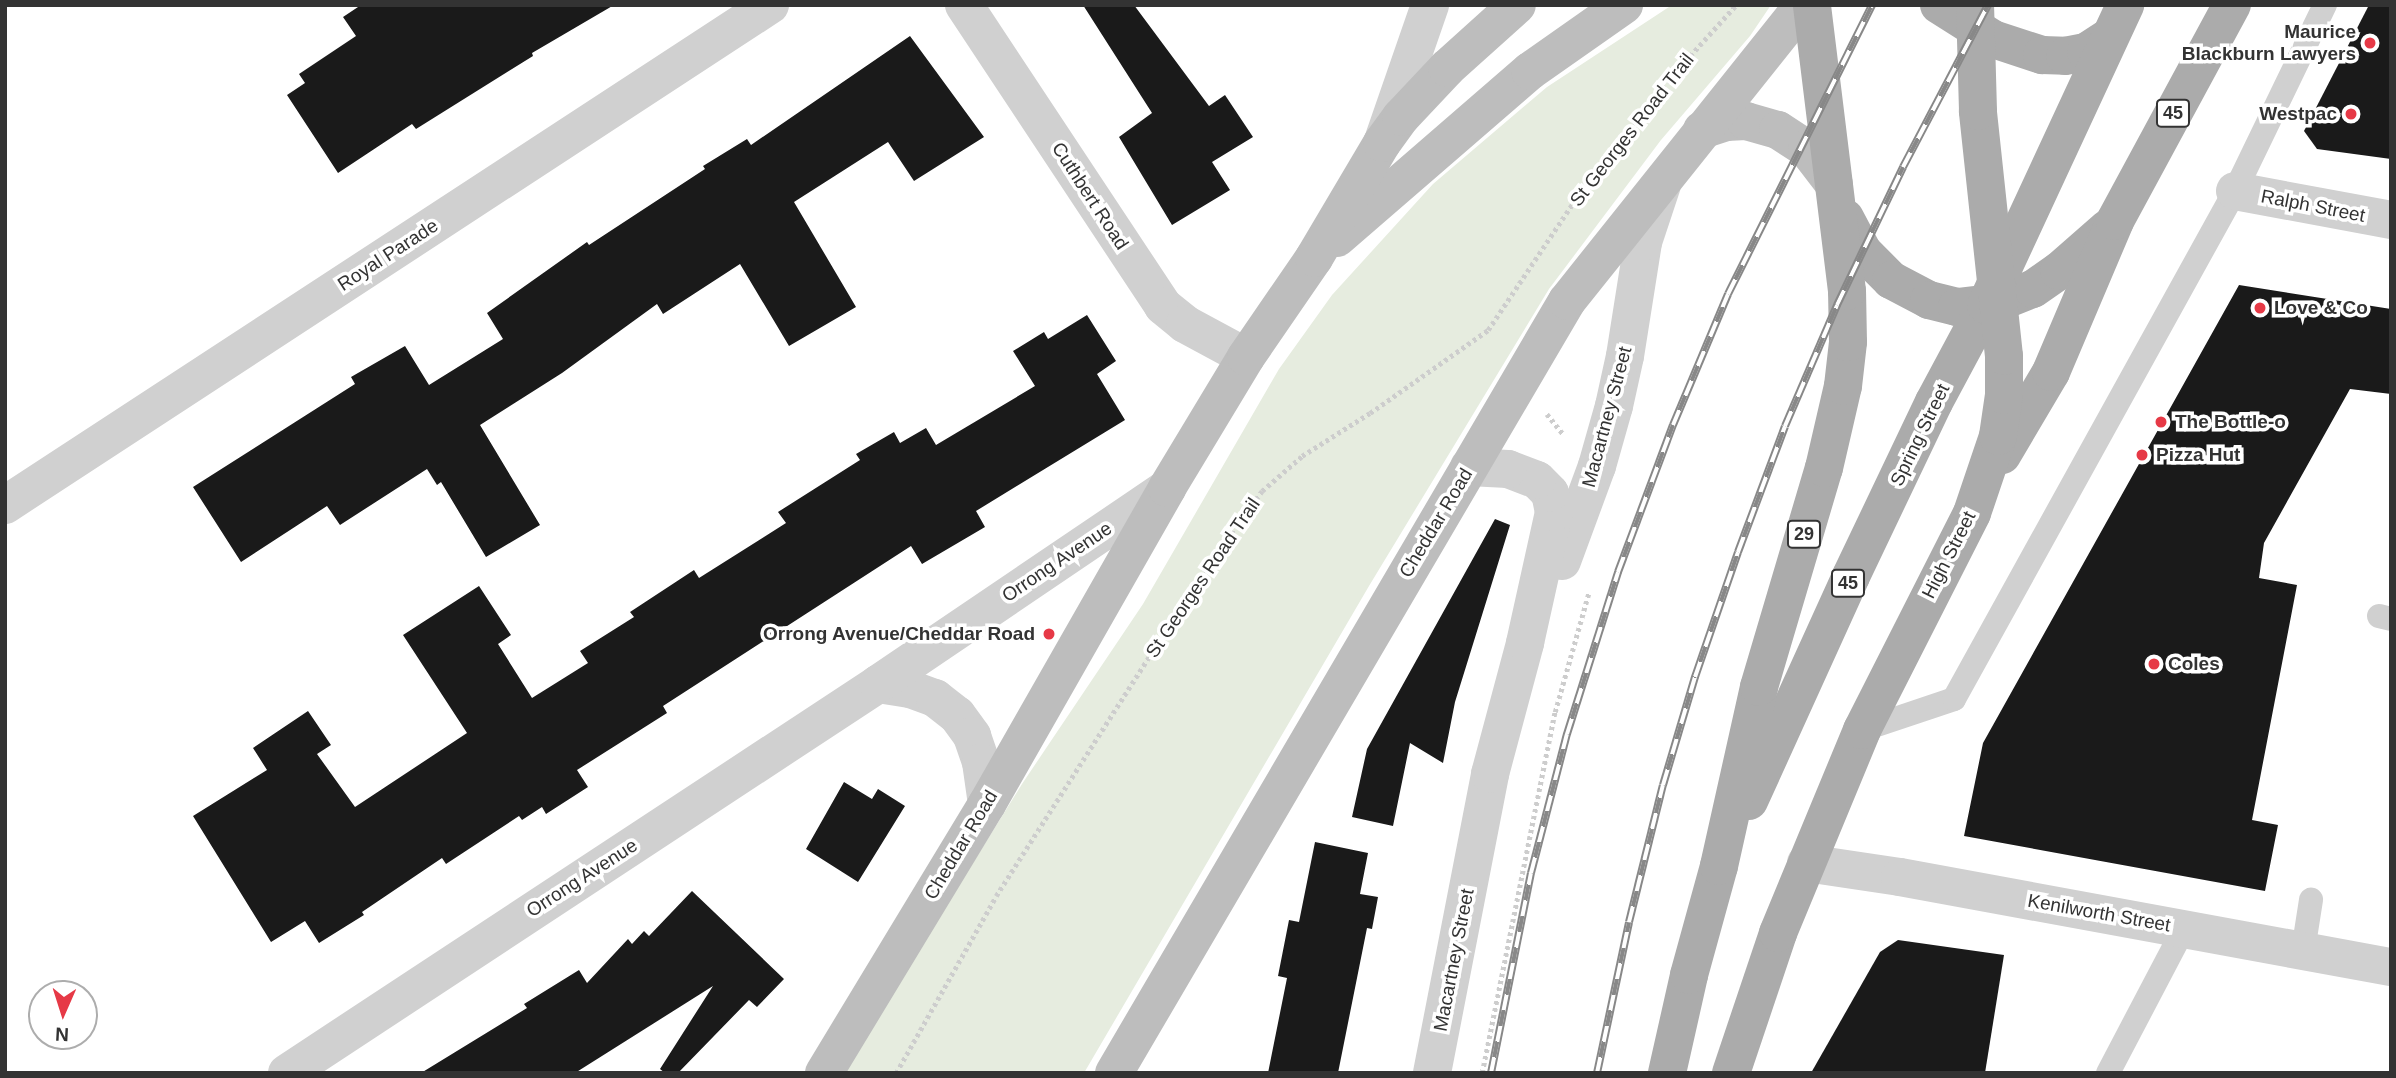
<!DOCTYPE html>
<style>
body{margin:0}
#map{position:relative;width:2396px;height:1078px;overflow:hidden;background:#fff;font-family:Arial,sans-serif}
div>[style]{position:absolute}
.green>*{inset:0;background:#e6ecdf}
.building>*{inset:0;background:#1a1a1a}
.path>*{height:4.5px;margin-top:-2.25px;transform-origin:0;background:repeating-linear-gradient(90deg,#cdcdcd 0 3.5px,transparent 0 7px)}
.lane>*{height:24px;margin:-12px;padding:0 12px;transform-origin:12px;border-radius:12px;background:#d0d0d0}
.street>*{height:38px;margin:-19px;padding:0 19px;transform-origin:19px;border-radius:19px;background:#d0d0d0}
.secondary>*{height:38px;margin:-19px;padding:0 19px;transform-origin:19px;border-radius:19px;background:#bdbdbd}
.primary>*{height:38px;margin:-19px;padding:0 19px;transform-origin:19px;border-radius:19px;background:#ababab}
.rail>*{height:8px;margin-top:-4px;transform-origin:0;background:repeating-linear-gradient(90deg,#fff 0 16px,#888 0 32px);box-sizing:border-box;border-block:2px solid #888}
.dots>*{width:19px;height:19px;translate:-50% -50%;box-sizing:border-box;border:4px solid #fff;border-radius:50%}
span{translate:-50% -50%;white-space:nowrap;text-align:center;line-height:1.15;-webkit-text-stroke:7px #fff;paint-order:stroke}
.shield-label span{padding:2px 5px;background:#fff;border:2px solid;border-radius:5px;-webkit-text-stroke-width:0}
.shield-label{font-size:18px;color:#333;font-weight:700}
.poi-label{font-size:19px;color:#333;font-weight:700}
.right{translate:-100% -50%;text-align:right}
.left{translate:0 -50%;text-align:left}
.street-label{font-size:19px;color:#333}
.frame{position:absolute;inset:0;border:7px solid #333;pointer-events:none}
.north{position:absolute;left:28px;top:980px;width:70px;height:70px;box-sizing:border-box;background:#fff;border:2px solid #adadad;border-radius:50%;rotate:183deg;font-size:19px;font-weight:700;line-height:28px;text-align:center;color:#333}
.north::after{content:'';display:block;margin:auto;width:24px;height:32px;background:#e63946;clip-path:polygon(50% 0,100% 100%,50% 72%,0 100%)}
</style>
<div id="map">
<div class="green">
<i style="clip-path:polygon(1672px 5px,1771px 5px,1750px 36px,1661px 140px,1549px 289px,1369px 586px,1084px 1073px,842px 1073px,1022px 784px,1143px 604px,1279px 369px,1332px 295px,1433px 184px,1547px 87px)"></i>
</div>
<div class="building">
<i style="clip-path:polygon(361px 5px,614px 5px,532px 53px,533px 56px,416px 129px,412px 124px,338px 173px,287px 95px,305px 83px,299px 74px,356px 36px,343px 17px)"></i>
<i style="clip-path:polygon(1083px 5px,1134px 5px,1209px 106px,1225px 95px,1253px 137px,1212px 162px,1230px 190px,1172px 225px,1119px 137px,1152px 113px)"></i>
<i style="clip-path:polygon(2369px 5px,2391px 5px,2391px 159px,2317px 149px,2304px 131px)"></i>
<i style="clip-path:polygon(910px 36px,984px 137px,914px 181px,888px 142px,794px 202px,856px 307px,789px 346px,740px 264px,663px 314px,657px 304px,562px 373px,480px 425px,540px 525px,486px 557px,441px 482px,437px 485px,427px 469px,340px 525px,327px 506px,241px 562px,193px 487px,355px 384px,351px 377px,405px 346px,429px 385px,503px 339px,487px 313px,587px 242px,589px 245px,705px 169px,703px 166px,747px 139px,751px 145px)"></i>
<i style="clip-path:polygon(2239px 285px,2391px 309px,2391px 394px,2350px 389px,2264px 543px,2259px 578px,2297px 585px,2252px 820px,2278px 825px,2265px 891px,1964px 836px,1983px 743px)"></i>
<i style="clip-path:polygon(1087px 315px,1116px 361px,1097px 374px,1125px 420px,976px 511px,985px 527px,922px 564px,911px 546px,663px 706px,667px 713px,577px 770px,588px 787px,546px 814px,542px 807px,522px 820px,519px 816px,446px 864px,442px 858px,362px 912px,364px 915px,319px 943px,305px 921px,271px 942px,193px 816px,267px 770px,253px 748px,308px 711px,331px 745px,317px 754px,355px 807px,467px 733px,403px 635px,479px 586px,511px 635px,498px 644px,532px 698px,588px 663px,580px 651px,634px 617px,630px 612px,694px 570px,699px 578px,786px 523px,778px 512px,860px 460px,856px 454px,894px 432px,900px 443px,926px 428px,936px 445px,1035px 386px,1013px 351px,1044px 332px,1048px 339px)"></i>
<i style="clip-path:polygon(1495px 519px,1510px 525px,1455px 702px,1443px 763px,1410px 743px,1393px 826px,1352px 817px,1367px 749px)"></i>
<i style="clip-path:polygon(844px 782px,872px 799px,878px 789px,905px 806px,858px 882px,806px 849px)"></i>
<i style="clip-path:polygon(1315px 842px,1368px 853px,1360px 894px,1378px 897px,1372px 929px,1367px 928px,1338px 1073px,1268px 1073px,1287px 978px,1278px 976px,1289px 920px,1299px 922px)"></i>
<i style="clip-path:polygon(692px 891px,784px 979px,757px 1007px,749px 1000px,678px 1073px,665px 1073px,660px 1069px,713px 986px,575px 1073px,421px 1073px,527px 1008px,524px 1004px,579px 970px,587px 983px,628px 939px,632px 944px,644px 931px,649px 936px)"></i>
<i style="clip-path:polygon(1898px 940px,2004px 955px,1985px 1073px,1811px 1073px,1880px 952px)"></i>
</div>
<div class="path">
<i style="left:1547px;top:414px;width:27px;rotate:51deg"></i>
<i style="left:896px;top:1073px;width:203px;rotate:-60.5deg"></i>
<i style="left:996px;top:896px;width:398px;rotate:-57.4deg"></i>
<i style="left:1210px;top:561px;width:87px;rotate:-53.4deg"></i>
<i style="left:1262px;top:491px;width:53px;rotate:-41.2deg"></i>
<i style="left:1302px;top:456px;width:80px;rotate:-32.3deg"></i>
<i style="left:1370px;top:413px;width:144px;rotate:-35.1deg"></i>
<i style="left:1488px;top:330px;width:196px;rotate:-56.2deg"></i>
<i style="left:1597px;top:167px;width:103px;rotate:-50.9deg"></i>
<i style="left:1662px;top:87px;width:110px;rotate:-47.9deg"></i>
<i style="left:1482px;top:1073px;width:368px;rotate:-78.6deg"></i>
<i style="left:1555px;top:712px;width:125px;rotate:-74.2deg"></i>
</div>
<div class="lane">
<i style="left:2379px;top:616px;width:12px;rotate:14deg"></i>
<i style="left:1862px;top:730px;width:97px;rotate:-18.6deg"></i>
<i style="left:1954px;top:699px;width:581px;rotate:-61.05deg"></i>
<i style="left:2235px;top:191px;width:207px;rotate:-64.2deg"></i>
<i style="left:2303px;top:951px;width:52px;rotate:-81.1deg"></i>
<i style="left:2108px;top:1073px;width:164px;rotate:-62.3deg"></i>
</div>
<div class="street">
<i style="left:964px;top:5px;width:361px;rotate:56.5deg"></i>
<i style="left:1163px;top:306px;width:28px;rotate:39deg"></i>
<i style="left:1185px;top:324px;width:69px;rotate:28.4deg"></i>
<i style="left:1384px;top:138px;width:141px;rotate:-70.9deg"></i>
<i style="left:2235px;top:191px;width:159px;rotate:10.5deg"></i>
<i style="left:5px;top:505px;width:914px;rotate:-33.17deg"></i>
<i style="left:1562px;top:561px;width:101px;rotate:-69.8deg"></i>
<i style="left:1597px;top:466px;width:62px;rotate:-74.2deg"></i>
<i style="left:1614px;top:406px;width:51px;rotate:-77.6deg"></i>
<i style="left:1625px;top:356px;width:115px;rotate:-81deg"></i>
<i style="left:1643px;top:242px;width:60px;rotate:-71.6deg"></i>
<i style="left:878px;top:684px;width:32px;rotate:9deg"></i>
<i style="left:910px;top:689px;width:27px;rotate:20deg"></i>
<i style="left:935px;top:698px;width:28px;rotate:38deg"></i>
<i style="left:957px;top:715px;width:26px;rotate:54deg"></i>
<i style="left:972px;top:736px;width:28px;rotate:71deg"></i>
<i style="left:981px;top:762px;width:42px;rotate:81.9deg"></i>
<i style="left:1806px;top:863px;width:95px;rotate:8.5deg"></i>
<i style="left:1900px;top:877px;width:499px;rotate:10.4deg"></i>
<i style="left:287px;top:1073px;width:708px;rotate:-33.35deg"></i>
<i style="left:878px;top:684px;width:349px;rotate:-34.1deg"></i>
<i style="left:1432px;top:1073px;width:305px;rotate:-79deg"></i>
<i style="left:1490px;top:774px;width:136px;rotate:-75deg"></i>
<i style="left:1525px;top:643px;width:134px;rotate:-77.5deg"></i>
<i style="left:1554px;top:512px;width:19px;rotate:-102deg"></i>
<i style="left:1550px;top:493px;width:18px;rotate:-135deg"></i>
<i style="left:1537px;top:480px;width:31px;rotate:-159deg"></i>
<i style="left:1508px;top:469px;width:39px;rotate:-177deg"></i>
</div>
<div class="secondary">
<i style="left:1702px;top:130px;width:25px;rotate:-18deg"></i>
<i style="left:1726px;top:122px;width:20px;rotate:-3deg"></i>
<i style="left:1746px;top:121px;width:33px;rotate:16deg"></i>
<i style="left:1778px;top:130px;width:35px;rotate:33deg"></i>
<i style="left:1807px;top:149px;width:44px;rotate:52.4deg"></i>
<i style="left:1337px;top:238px;width:255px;rotate:-40.9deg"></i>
<i style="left:1530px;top:71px;width:115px;rotate:-35.1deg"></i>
<i style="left:824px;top:1073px;width:315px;rotate:-58.8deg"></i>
<i style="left:987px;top:804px;width:364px;rotate:-60.3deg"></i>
<i style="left:1167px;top:488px;width:153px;rotate:-58.9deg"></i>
<i style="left:1246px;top:357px;width:120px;rotate:-55.5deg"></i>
<i style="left:1314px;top:258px;width:134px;rotate:-59.4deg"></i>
<i style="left:1382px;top:143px;width:32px;rotate:-54deg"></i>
<i style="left:1401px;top:117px;width:67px;rotate:-46.8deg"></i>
<i style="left:1447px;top:68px;width:94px;rotate:-42deg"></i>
<i style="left:1114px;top:1073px;width:895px;rotate:-59.6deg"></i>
<i style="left:1567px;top:301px;width:379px;rotate:-51.4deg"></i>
</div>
<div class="primary">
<i style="left:1939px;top:5px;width:64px;rotate:32.2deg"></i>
<i style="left:1993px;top:39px;width:52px;rotate:18.1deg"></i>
<i style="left:2042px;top:55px;width:23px;rotate:2deg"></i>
<i style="left:2065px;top:56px;width:21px;rotate:-11deg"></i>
<i style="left:2086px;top:52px;width:27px;rotate:-33deg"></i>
<i style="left:1845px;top:218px;width:40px;rotate:62deg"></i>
<i style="left:1864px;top:253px;width:38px;rotate:45deg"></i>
<i style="left:1891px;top:280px;width:43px;rotate:27.8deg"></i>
<i style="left:1929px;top:300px;width:29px;rotate:14deg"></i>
<i style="left:1957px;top:307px;width:43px;rotate:-6.6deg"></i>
<i style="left:2000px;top:302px;width:35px;rotate:-22deg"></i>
<i style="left:2033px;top:289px;width:32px;rotate:-35deg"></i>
<i style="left:2059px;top:271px;width:64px;rotate:-41.2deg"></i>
<i style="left:2002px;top:455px;width:96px;rotate:-59.4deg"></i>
<i style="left:2051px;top:372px;width:164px;rotate:-67deg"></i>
<i style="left:2115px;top:221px;width:246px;rotate:-61.6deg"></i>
<i style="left:1749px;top:801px;width:247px;rotate:-65.6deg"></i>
<i style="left:1851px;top:576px;width:193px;rotate:-64.5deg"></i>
<i style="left:1934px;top:402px;width:110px;rotate:-61.8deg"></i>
<i style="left:1986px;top:305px;width:331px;rotate:-65.1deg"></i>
<i style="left:1667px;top:1073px;width:100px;rotate:-77.3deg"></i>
<i style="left:1689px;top:975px;width:113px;rotate:-74.6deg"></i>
<i style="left:1719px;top:866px;width:183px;rotate:-77.4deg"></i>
<i style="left:1759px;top:687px;width:228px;rotate:-73.5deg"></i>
<i style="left:1824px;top:468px;width:84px;rotate:-77deg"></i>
<i style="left:1843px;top:386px;width:44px;rotate:-83.5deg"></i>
<i style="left:1848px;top:342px;width:51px;rotate:-91.1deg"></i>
<i style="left:1847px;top:291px;width:288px;rotate:-97deg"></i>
<i style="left:1731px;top:1073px;width:148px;rotate:-71.4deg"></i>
<i style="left:1778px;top:933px;width:220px;rotate:-67.5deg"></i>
<i style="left:1862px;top:730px;width:243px;rotate:-63.1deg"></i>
<i style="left:1972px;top:513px;width:81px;rotate:-71.3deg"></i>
<i style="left:1998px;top:436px;width:41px;rotate:-81.7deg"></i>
<i style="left:2004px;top:395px;width:39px;rotate:-90deg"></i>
<i style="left:2004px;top:356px;width:246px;rotate:-96.1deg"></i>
<i style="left:1978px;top:111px;width:106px;rotate:-91.6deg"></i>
</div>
<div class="rail">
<i style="left:1491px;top:1073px;width:204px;rotate:-78.7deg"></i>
<i style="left:1531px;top:873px;width:144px;rotate:-75.5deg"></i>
<i style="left:1567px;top:734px;width:170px;rotate:-72.5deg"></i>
<i style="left:1618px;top:572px;width:157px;rotate:-69.5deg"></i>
<i style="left:1673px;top:425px;width:142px;rotate:-67.2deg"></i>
<i style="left:1728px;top:294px;width:323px;rotate:-63.5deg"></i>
<i style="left:1597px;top:1073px;width:154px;rotate:-78deg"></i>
<i style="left:1629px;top:922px;width:141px;rotate:-76.1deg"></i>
<i style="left:1663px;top:785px;width:113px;rotate:-73.5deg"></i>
<i style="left:1695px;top:677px;width:132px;rotate:-71deg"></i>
<i style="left:1738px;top:552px;width:134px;rotate:-69.5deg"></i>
<i style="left:1785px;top:426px;width:132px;rotate:-66.7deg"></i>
<i style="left:1837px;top:305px;width:153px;rotate:-64.4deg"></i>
<i style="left:1903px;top:167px;width:183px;rotate:-62.3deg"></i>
</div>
<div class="dots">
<i style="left:2370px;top:43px;background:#e63946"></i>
<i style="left:2351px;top:114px;background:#e63946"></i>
<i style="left:2260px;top:308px;background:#e63946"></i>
<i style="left:2161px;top:422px;background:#e63946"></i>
<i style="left:2142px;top:455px;background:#e63946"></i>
<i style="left:1049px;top:634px;background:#e63946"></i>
<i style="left:2154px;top:664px;background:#e63946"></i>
</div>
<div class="shield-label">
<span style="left:2173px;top:113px">45</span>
<span style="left:1804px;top:534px">29</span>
<span style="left:1848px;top:583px">45</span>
</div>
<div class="poi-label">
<span class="right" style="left:2356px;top:43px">Maurice<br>Blackburn Lawyers</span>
<span class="right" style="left:2337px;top:114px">Westpac</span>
<span class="left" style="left:2274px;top:308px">Love &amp; Co</span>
<span class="left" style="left:2175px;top:422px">The Bottle-o</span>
<span class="left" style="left:2156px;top:455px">Pizza Hut</span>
<span class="right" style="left:1035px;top:634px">Orrong Avenue/Cheddar Road</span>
<span class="left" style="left:2168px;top:664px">Coles</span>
</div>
<div class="street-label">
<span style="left:1632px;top:130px;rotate:-52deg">St Georges Road Trail</span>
<span style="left:1090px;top:196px;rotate:57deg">Cuthbert Road</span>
<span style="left:2313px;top:206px;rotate:11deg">Ralph Street</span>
<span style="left:388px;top:255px;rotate:-33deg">Royal Parade</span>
<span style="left:1607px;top:417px;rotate:-75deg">Macartney Street</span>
<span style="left:1920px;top:435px;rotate:-64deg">Spring Street</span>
<span style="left:1436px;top:523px;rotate:-59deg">Cheddar Road</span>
<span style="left:1949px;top:555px;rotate:-63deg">High Street</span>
<span style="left:1057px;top:562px;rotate:-34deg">Orrong Avenue</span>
<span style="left:1203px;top:578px;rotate:-56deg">St Georges Road Trail</span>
<span style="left:961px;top:845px;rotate:-59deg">Cheddar Road</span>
<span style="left:582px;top:878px;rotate:-33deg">Orrong Avenue</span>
<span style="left:2099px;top:913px;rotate:10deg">Kenilworth Street</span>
<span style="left:1454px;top:960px;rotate:-79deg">Macartney Street</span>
</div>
<div class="frame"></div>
<div class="north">N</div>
</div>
